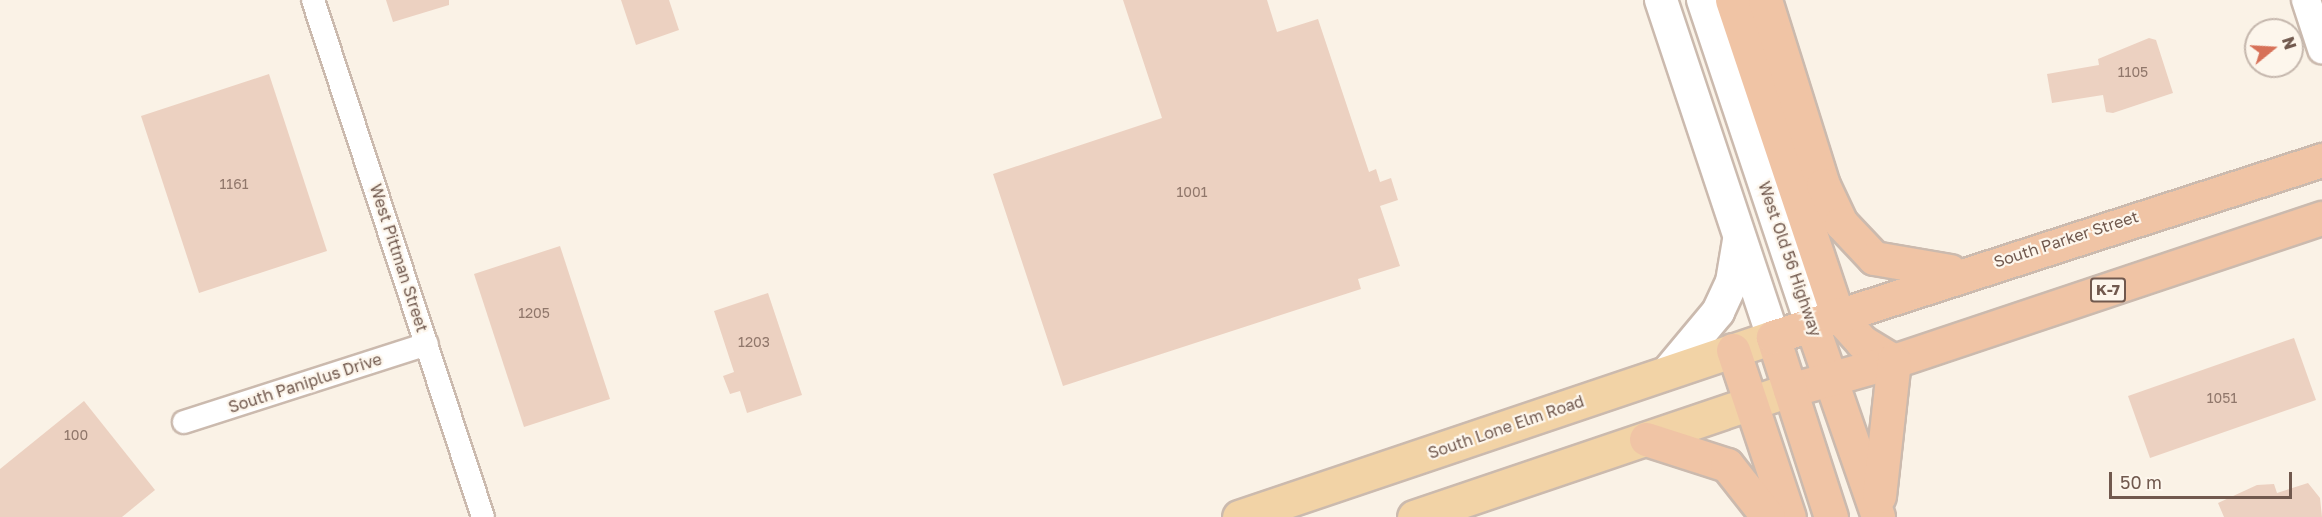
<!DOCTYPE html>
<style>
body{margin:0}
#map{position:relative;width:2322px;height:517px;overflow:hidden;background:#faf2e6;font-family:"Golos Text",sans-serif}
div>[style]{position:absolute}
.building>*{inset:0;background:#ecd1c1}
.roads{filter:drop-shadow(2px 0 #cbbaae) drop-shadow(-2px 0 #cbbaae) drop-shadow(0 2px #cbbaae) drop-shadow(0 -2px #cbbaae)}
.minor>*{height:22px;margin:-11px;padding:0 11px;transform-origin:11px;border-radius:11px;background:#fff}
.tertiary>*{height:28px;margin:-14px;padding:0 14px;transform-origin:14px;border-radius:14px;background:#fff}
.secondary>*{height:32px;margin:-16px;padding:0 16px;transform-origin:16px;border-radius:16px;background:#fff}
.primary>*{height:33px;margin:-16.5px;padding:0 16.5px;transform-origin:16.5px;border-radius:16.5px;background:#f2d3a6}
.trunk>*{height:33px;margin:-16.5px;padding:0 16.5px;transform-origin:16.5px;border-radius:16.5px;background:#f0c4a5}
span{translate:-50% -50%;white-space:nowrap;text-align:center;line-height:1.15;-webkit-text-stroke:4.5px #fdf6ec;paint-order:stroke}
.number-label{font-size:14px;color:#90776b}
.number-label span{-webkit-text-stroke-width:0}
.shield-label span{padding:2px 4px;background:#fdf6ec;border:2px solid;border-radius:4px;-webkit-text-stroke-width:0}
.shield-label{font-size:15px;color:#71594e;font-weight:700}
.street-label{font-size:16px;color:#71594e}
.north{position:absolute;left:2244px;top:18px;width:60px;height:60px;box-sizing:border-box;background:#fdf6ec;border:2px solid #c5b7ad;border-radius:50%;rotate:72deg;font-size:16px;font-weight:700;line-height:24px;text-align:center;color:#71594e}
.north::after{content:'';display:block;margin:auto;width:21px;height:27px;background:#d77158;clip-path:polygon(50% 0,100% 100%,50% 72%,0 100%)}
.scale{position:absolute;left:2109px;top:472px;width:183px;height:27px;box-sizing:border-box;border:3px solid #71594e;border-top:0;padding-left:8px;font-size:18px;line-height:21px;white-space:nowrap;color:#71594e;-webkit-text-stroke:4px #fdf6ec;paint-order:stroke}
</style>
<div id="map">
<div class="building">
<i style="clip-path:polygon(386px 0,449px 0,449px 5px,393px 22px)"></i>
<i style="clip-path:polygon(621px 0,669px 0,679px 30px,636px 45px)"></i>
<i style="clip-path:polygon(1123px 0,1267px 0,1277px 32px,1318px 19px,1369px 172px,1376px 169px,1380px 182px,1391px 178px,1398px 200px,1380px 206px,1400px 266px,1358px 279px,1361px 289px,1063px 386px,993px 174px,1162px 118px)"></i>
<i style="clip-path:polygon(2149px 38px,2156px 40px,2173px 93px,2113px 113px,2106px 112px,2103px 95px,2052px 103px,2047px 74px,2099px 65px,2098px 59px)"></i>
<i style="clip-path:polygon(269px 74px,327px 251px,199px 293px,141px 116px)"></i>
<i style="clip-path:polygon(560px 246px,610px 399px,524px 427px,474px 274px)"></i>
<i style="clip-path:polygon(768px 293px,802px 395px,747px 413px,740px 391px,730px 394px,723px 376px,734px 372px,714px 311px)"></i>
<i style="clip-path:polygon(2294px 338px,2316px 400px,2150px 458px,2128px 396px)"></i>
<i style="clip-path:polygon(84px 401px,155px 490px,122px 517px,0 517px,0 469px)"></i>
<i style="clip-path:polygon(2308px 483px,2320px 498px,2322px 517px,2224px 517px,2218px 503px,2257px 485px,2274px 484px,2277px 493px)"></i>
</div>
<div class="roads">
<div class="minor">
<i style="left:313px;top:0;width:544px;rotate:71.8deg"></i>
<i style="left:184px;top:422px;width:255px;rotate:-17.8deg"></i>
</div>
<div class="tertiary">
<i style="left:2306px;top:0;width:52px;rotate:71.9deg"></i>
</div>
<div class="secondary">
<i style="left:1661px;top:0;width:355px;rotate:71.6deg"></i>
<i style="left:1703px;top:0;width:341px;rotate:71.5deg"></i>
<i style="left:1667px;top:373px;width:80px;rotate:-50.1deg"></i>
<i style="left:1718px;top:312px;width:33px;rotate:-65deg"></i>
<i style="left:1732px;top:282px;width:43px;rotate:-80.5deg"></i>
</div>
<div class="primary">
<i style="left:1239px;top:517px;width:564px;rotate:-18.63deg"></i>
<i style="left:1414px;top:517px;width:397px;rotate:-18.7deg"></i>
</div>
<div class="trunk">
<i style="left:1732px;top:0;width:331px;rotate:71.5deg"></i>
<i style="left:1837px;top:314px;width:38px;rotate:48deg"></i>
<i style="left:1862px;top:342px;width:37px;rotate:31deg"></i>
<i style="left:1765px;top:0;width:194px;rotate:72.6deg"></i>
<i style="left:1823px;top:185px;width:42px;rotate:64.7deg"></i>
<i style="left:1841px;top:223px;width:48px;rotate:46.7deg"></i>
<i style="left:1874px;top:258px;width:77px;rotate:9.7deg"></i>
<i style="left:1811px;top:323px;width:205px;rotate:70.9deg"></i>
<i style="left:1733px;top:350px;width:176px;rotate:71.5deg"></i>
<i style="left:1790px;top:390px;width:108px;rotate:-15.6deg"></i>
<i style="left:1894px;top:361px;width:451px;rotate:-18.5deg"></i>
<i style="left:1646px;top:439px;width:85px;rotate:17.8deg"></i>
<i style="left:1727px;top:465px;width:66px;rotate:51.7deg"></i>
<i style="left:1879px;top:496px;width:136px;rotate:-83.7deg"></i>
<i style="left:1831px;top:517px;width:189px;rotate:-107.9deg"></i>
<i style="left:1773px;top:337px;width:577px;rotate:-17.87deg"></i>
</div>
</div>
<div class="number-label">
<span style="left:2133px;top:72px">1105</span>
<span style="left:234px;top:184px">1161</span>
<span style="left:1192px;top:192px">1001</span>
<span style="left:534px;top:313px">1205</span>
<span style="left:754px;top:342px">1203</span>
<span style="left:2222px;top:398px">1051</span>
<span style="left:76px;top:435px">100</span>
</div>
<div class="shield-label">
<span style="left:2108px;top:290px">K-7</span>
</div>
<div class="street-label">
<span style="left:2066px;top:239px;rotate:-18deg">South Parker Street</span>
<span style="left:399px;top:258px;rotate:72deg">West Pittman Street</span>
<span style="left:1790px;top:259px;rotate:71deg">West Old 56 Highway</span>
<span style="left:305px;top:383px;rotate:-18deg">South Paniplus Drive</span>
<span style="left:1506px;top:427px;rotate:-19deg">South Lone Elm Road</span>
</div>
<div class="north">N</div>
<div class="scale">50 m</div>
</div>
